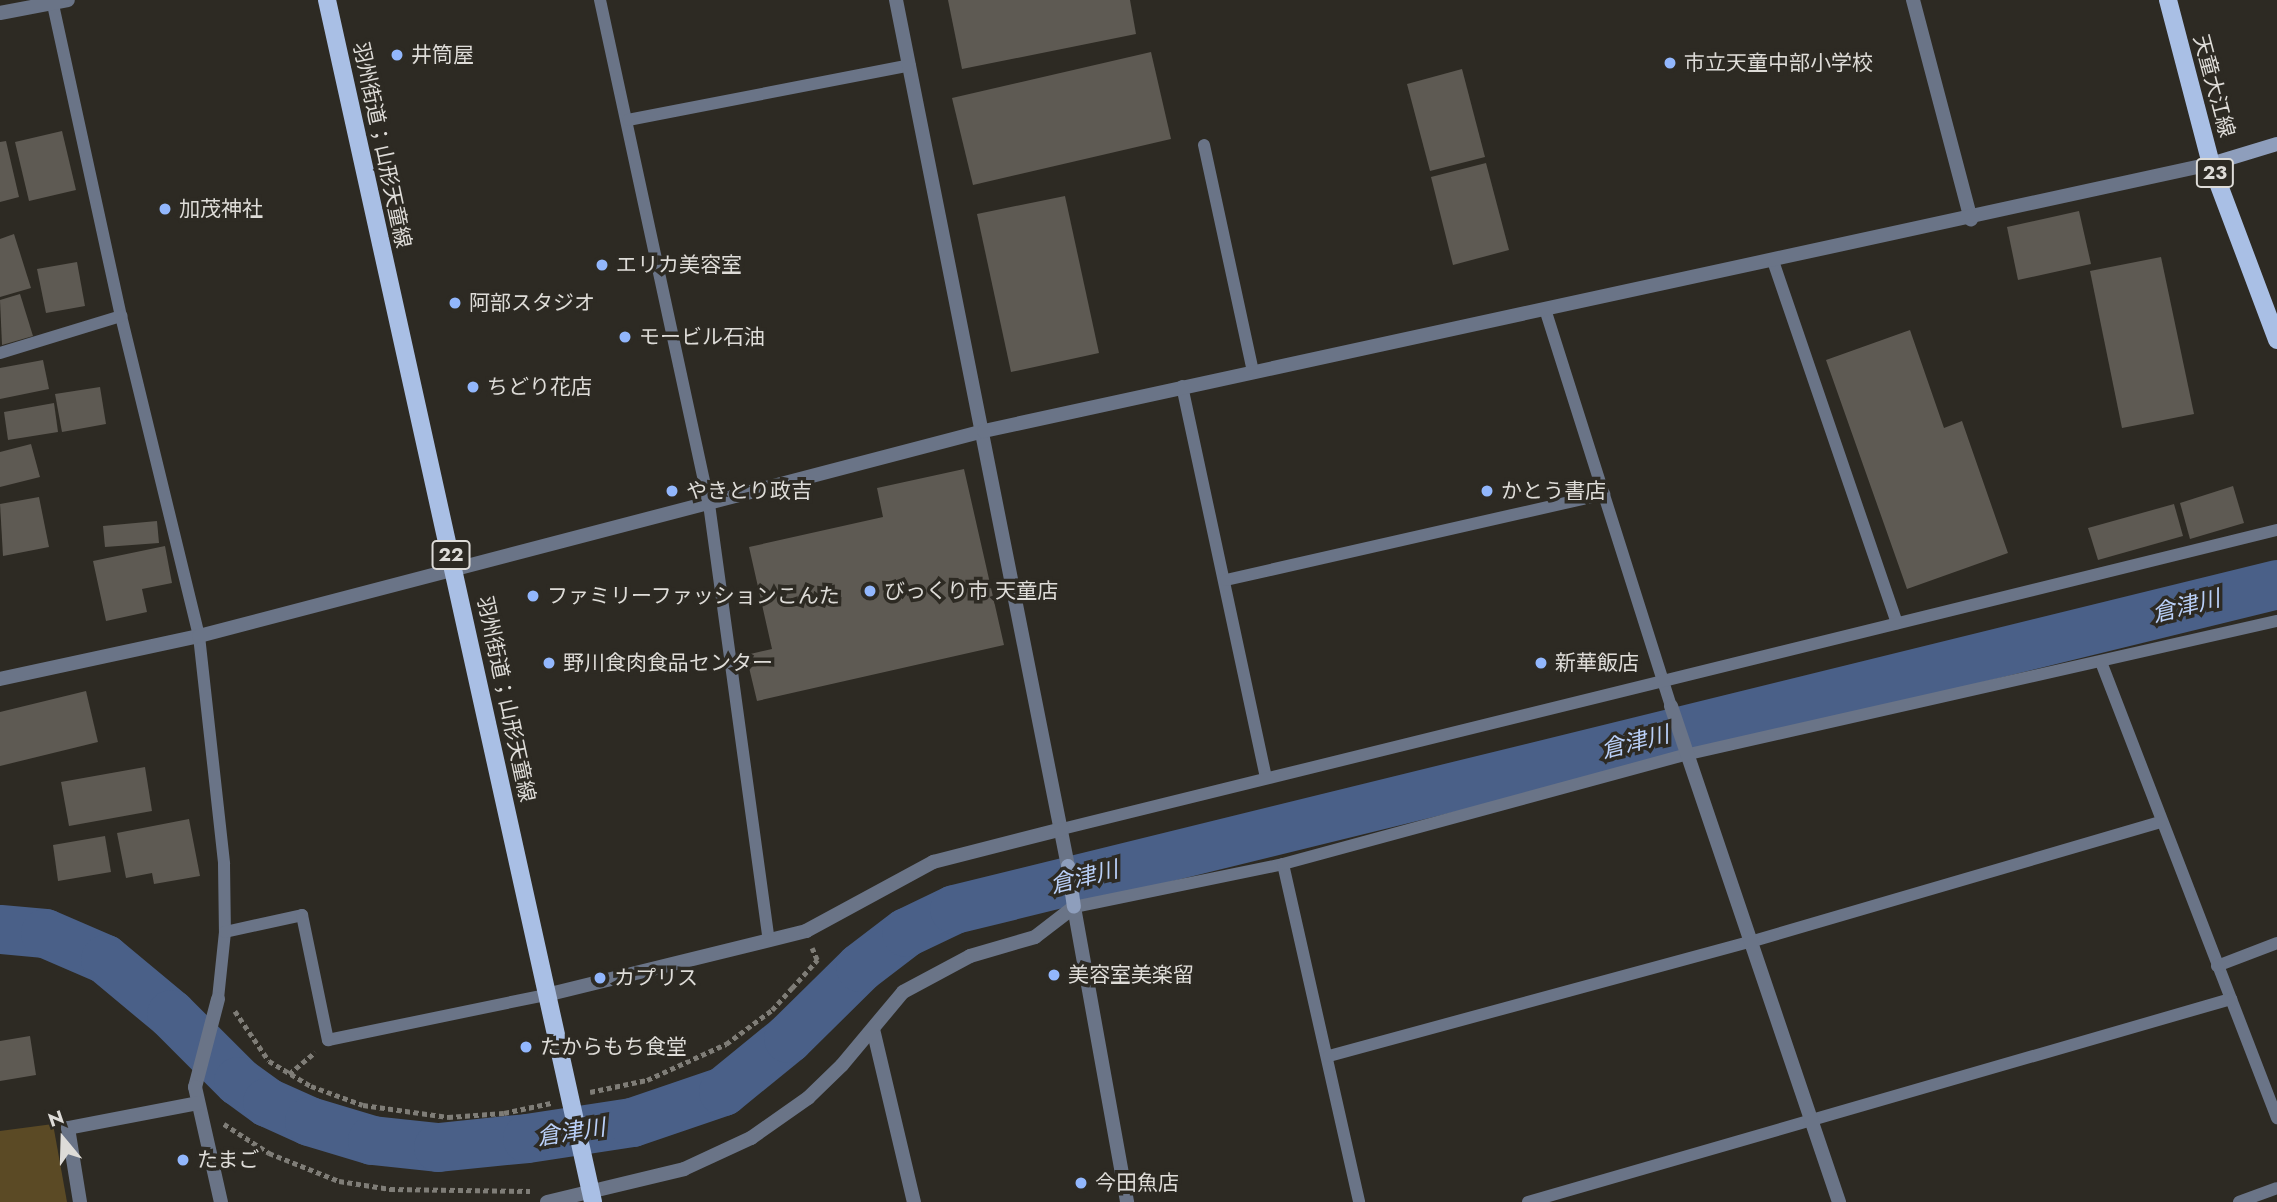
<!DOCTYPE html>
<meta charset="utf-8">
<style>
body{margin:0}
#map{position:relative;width:2277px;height:1202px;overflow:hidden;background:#2d2a23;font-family:Jost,"Noto Sans JP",sans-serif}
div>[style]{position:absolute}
.green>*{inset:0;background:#5b4a25}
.river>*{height:49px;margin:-24.5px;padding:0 24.5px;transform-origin:24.5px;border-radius:24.5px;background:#4a6088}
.building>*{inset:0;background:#5e5a53}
.path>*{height:4.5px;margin-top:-2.25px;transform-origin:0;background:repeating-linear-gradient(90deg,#7f7d77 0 5px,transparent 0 8.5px)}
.lane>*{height:12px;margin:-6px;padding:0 6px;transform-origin:6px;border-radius:6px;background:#6a7487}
.street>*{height:14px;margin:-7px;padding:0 7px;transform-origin:7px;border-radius:7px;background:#6a7487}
.secondary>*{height:14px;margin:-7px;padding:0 7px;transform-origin:7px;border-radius:7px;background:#8e9ebc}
.primary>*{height:18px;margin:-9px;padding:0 9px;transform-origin:9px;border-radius:9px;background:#a9bfe5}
.dots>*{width:19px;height:19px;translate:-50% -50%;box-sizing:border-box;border:4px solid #2d2a23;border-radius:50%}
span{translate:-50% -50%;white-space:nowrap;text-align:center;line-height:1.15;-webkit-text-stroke:7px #2d2a23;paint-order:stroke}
.shield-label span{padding:2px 5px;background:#2d2a23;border:2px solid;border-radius:5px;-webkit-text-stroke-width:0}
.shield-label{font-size:19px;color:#dedcd8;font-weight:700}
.poi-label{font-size:21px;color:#dedcd8}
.left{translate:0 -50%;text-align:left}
.street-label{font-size:21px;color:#dedcd8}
.water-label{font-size:23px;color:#bad0f8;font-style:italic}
.north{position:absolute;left:28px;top:1104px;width:70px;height:70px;-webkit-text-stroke:5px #2d2a23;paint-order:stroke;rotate:341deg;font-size:19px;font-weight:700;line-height:28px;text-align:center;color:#dedcd8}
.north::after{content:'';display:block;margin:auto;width:24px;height:32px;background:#dedcd8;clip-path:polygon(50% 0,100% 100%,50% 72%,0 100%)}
</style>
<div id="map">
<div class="green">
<i style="clip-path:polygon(53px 1124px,67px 1202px,0 1202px,0 1131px)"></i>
</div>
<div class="river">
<i style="left:0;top:929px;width:45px;rotate:5.1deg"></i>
<i style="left:45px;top:933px;width:65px;rotate:23.4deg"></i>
<i style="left:105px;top:959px;width:86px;rotate:39.8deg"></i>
<i style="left:171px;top:1014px;width:95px;rotate:45deg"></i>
<i style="left:238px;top:1081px;width:36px;rotate:36deg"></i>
<i style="left:267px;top:1102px;width:46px;rotate:24.3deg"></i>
<i style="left:309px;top:1121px;width:66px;rotate:16.8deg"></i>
<i style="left:372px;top:1140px;width:66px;rotate:6.1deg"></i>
<i style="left:438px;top:1147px;width:89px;rotate:-5.8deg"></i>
<i style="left:527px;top:1138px;width:106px;rotate:-8.7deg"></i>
<i style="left:632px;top:1122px;width:96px;rotate:-18.8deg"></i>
<i style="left:723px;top:1091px;width:84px;rotate:-39.2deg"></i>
<i style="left:788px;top:1038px;width:101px;rotate:-44.6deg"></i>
<i style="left:860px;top:967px;width:58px;rotate:-37.3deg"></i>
<i style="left:906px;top:932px;width:53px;rotate:-25.6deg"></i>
<i style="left:954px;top:909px;width:1362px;rotate:-13.8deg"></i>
</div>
<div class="building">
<i style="clip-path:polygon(948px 0,1130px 0,1136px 34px,962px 69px)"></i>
<i style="clip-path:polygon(1151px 52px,1171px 139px,973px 185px,952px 98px)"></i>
<i style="clip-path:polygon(1462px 69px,1485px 157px,1430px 171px,1407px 84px)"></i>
<i style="clip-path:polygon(62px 131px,76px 190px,29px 201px,15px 142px)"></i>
<i style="clip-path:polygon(6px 141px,19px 197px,0 202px,0 142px)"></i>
<i style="clip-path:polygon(1486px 163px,1509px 250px,1453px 265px,1431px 177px)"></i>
<i style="clip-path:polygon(1065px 196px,1099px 353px,1011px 372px,977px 214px)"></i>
<i style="clip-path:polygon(2079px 211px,2091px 264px,2018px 280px,2007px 227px)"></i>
<i style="clip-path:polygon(14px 234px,31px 288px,0 297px,0 239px)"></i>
<i style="clip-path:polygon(2161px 257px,2194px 414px,2122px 428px,2090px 271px)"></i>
<i style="clip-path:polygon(77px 262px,85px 306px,46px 313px,37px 269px)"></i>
<i style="clip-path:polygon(20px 294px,33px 336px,2px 345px,0 300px)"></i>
<i style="clip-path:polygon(1910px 330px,1944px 428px,1962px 421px,2008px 553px,1907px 589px,1826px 360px)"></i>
<i style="clip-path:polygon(43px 360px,49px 389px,0 399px,0 368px)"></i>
<i style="clip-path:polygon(100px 387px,106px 424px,62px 432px,55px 394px)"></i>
<i style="clip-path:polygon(54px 403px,58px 432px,8px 440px,4px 412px)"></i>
<i style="clip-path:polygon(31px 444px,40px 477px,0 487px,0 452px)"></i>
<i style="clip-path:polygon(964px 469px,1004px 645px,757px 701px,746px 655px,772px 649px,749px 547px,883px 517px,877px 488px)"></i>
<i style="clip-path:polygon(2233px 486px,2244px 523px,2190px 539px,2180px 503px)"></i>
<i style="clip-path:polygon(39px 497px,49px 547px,3px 556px,0 504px)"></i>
<i style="clip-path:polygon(2174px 504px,2183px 536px,2098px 560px,2088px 528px)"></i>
<i style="clip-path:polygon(157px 521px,159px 543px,105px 547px,103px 526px)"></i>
<i style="clip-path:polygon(165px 546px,172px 583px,142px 589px,147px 612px,106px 621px,93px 561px)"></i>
<i style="clip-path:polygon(86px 691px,98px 742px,0 766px,0 712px)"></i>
<i style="clip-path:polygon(145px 767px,152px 811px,69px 826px,61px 782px)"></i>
<i style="clip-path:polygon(189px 819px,200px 876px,154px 884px,152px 873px,126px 878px,117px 833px)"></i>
<i style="clip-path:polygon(105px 836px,111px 872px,58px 881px,53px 845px)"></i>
<i style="clip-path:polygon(30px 1036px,36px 1075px,0 1081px,0 1041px)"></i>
</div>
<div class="path">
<i style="left:235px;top:1011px;width:60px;rotate:55.8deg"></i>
<i style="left:269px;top:1061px;width:49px;rotate:30.8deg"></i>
<i style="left:311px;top:1086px;width:55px;rotate:20.1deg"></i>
<i style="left:363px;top:1105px;width:86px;rotate:8deg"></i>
<i style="left:448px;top:1117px;width:56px;rotate:-4.1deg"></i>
<i style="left:504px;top:1113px;width:48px;rotate:-12deg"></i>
<i style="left:289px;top:1074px;width:34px;rotate:-40deg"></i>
<i style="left:590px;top:1092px;width:58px;rotate:-11.9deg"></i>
<i style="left:647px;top:1080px;width:87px;rotate:-24.5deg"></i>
<i style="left:726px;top:1044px;width:57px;rotate:-36.5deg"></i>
<i style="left:772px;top:1010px;width:30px;rotate:-48deg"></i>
<i style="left:792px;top:988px;width:38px;rotate:-48deg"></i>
<i style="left:817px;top:960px;width:13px;rotate:-113deg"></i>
<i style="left:224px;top:1124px;width:54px;rotate:32.8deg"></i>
<i style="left:269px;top:1153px;width:75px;rotate:21.8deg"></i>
<i style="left:339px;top:1181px;width:52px;rotate:8.9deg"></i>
<i style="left:390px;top:1189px;width:140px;rotate:0.8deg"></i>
</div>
<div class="lane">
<i style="left:52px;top:0;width:323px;rotate:77.7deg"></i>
<i style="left:121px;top:316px;width:329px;rotate:76.3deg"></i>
<i style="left:199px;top:636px;width:229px;rotate:83.7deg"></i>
<i style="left:224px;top:864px;width:68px;rotate:89.2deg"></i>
<i style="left:225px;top:932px;width:67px;rotate:96deg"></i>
<i style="left:600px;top:0;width:516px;rotate:77.8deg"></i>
<i style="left:709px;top:504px;width:441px;rotate:82.2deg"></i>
<i style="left:628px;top:120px;width:287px;rotate:-11deg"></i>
<i style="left:1204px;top:145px;width:231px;rotate:77.8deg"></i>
<i style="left:1773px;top:261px;width:383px;rotate:71.1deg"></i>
<i style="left:1545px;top:309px;width:417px;rotate:72.4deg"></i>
<i style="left:0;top:353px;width:127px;rotate:-17deg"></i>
<i style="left:1182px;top:386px;width:400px;rotate:77.9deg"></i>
<i style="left:1226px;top:580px;width:388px;rotate:-12.8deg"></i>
<i style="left:2101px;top:662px;width:489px;rotate:68.9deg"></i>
<i style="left:1062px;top:829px;width:1251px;rotate:-13.83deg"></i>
<i style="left:1283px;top:864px;width:346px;rotate:77.3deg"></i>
<i style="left:1074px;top:907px;width:213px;rotate:-11.6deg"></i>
<i style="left:1283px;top:864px;width:421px;rotate:-15.2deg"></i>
<i style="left:1689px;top:754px;width:603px;rotate:-12.75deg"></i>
<i style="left:225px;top:932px;width:79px;rotate:-12.4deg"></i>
<i style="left:302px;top:915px;width:128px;rotate:78.3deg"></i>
<i style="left:328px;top:1040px;width:223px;rotate:-11.7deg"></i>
<i style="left:2217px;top:966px;width:64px;rotate:-21deg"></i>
<i style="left:1329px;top:1056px;width:436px;rotate:-15.2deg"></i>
<i style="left:1750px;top:942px;width:428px;rotate:-16.3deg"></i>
<i style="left:1528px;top:1202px;width:732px;rotate:-16.11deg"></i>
<i style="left:2239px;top:1202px;width:40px;rotate:-20.2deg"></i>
</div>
<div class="street">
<i style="left:896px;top:0;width:883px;rotate:78.77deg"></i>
<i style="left:1913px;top:0;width:227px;rotate:75.2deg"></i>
<i style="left:0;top:13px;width:69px;rotate:-10.8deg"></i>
<i style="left:0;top:679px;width:204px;rotate:-12.2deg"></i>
<i style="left:199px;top:636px;width:811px;rotate:-14.64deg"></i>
<i style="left:984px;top:431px;width:1256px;rotate:-12.28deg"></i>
<i style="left:1671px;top:706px;width:524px;rotate:71.29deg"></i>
<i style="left:546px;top:995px;width:268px;rotate:-13.8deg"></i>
<i style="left:806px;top:931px;width:145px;rotate:-28.5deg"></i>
<i style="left:933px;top:862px;width:133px;rotate:-14.3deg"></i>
<i style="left:218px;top:999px;width:91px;rotate:104.6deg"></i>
<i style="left:195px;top:1087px;width:118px;rotate:77.3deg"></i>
<i style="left:873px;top:1029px;width:178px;rotate:76.7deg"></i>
<i style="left:80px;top:1202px;width:75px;rotate:-99.2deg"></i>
<i style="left:68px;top:1128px;width:132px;rotate:-10.9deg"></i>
<i style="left:547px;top:1202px;width:141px;rotate:-13.5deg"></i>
<i style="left:684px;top:1169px;width:74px;rotate:-24.8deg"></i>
<i style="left:751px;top:1138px;width:70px;rotate:-35.1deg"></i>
<i style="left:808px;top:1098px;width:47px;rotate:-44.1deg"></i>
<i style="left:842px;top:1065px;width:95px;rotate:-50.1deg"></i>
<i style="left:903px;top:992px;width:76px;rotate:-28.2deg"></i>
<i style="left:970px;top:956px;width:68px;rotate:-16.3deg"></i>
<i style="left:1035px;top:937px;width:49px;rotate:-37.6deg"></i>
<i style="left:1074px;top:907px;width:300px;rotate:79.8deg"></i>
</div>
<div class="secondary">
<i style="left:2211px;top:164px;width:69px;rotate:-16.9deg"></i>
<i style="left:1068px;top:866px;width:41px;rotate:81.7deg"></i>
</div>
<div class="primary">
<i style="left:327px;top:0;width:1231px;rotate:77.52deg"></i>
<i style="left:2168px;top:0;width:170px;rotate:75.3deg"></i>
<i style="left:2211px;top:164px;width:188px;rotate:69.4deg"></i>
</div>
<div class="dots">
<i style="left:397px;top:55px;background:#92b7fd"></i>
<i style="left:1670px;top:63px;background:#92b7fd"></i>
<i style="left:165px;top:209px;background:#92b7fd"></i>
<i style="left:602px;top:265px;background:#92b7fd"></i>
<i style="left:455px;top:303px;background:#92b7fd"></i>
<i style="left:625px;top:337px;background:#92b7fd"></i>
<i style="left:473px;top:387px;background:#92b7fd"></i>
<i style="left:672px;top:491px;background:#92b7fd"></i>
<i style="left:1487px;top:491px;background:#92b7fd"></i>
<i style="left:870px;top:591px;background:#92b7fd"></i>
<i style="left:533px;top:596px;background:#92b7fd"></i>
<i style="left:549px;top:663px;background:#92b7fd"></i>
<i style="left:1541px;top:663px;background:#92b7fd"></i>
<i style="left:1054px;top:975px;background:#92b7fd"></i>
<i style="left:600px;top:978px;background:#92b7fd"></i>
<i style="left:526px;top:1047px;background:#92b7fd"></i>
<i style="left:183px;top:1160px;background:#92b7fd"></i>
<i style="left:1081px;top:1183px;background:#92b7fd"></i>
</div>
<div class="shield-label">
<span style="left:2215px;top:173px">23</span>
<span style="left:451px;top:555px">22</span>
</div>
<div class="poi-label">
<span class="left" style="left:411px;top:55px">井筒屋</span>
<span class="left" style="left:1684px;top:63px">市立天童中部小学校</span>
<span class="left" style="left:179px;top:209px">加茂神社</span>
<span class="left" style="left:616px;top:265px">エリカ美容室</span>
<span class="left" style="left:469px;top:303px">阿部スタジオ</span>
<span class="left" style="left:639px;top:337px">モービル石油</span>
<span class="left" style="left:487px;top:387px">ちどり花店</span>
<span class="left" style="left:686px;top:491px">やきとり政吉</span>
<span class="left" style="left:1501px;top:491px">かとう書店</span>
<span class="left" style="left:884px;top:591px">びっくり市 天童店</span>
<span class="left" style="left:547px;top:596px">ファミリーファッションこんた</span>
<span class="left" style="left:563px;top:663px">野川食肉食品センター</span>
<span class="left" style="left:1555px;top:663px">新華飯店</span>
<span class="left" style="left:1068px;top:975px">美容室美楽留</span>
<span class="left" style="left:614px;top:978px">カプリス</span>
<span class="left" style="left:540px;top:1047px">たからもち食堂</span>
<span class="left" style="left:197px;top:1160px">たまご</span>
<span class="left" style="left:1095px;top:1183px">今田魚店</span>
</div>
<div class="street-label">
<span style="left:2214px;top:86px;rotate:75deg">天童大江線</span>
<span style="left:382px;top:145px;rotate:78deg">羽州街道；山形天童線</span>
<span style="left:506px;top:699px;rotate:78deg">羽州街道；山形天童線</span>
</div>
<div class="water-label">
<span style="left:2186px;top:606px;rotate:-14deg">倉津川</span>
<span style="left:1635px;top:742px;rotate:-14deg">倉津川</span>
<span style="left:1084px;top:877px;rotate:-14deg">倉津川</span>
<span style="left:571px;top:1132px;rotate:-9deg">倉津川</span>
</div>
<div class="north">N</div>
</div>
